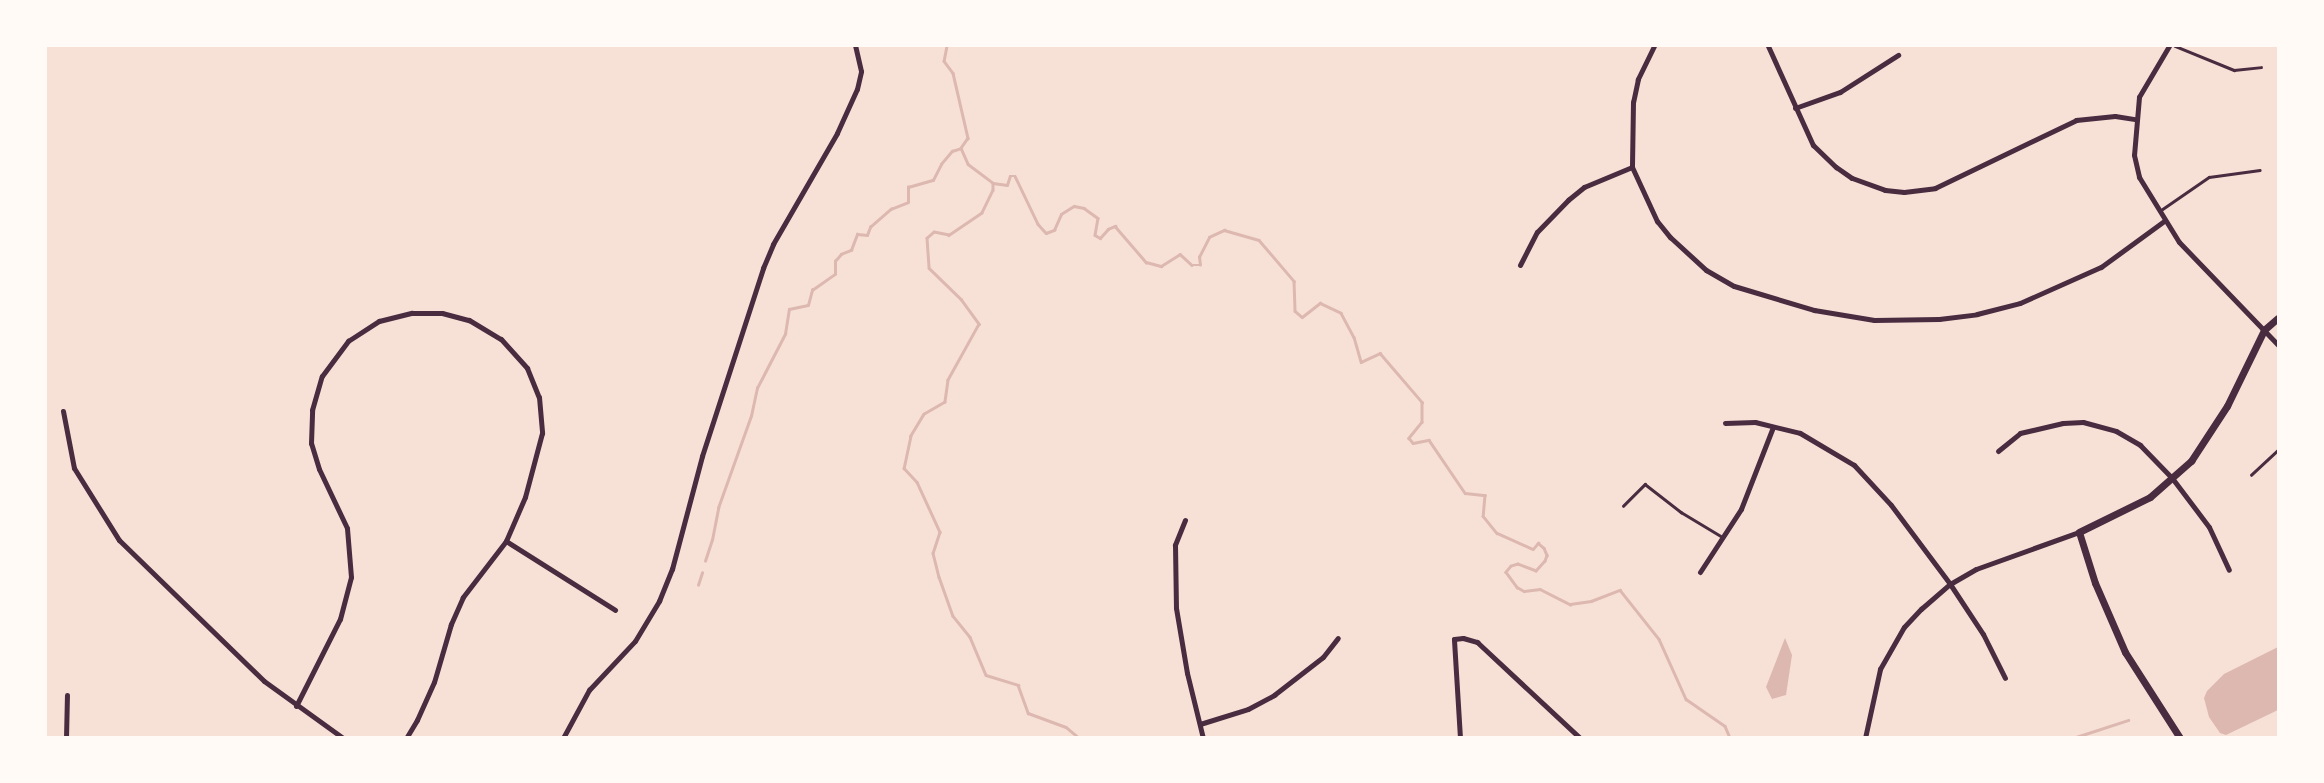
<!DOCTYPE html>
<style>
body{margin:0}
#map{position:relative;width:2324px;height:783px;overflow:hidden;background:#f7e1d7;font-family:"Varela Round",sans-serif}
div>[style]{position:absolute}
.water>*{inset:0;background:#dcb8b0}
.stream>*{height:2.5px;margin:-1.25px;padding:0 1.25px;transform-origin:1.25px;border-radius:1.25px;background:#dcb8b0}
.service>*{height:2.5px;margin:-1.25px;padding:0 1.25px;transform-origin:1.25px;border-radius:1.25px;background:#4a2c40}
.minor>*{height:5px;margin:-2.5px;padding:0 2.5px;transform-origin:2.5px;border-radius:2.5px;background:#4a2c40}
.tertiary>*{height:7px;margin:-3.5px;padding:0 3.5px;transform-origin:3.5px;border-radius:3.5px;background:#4a2c40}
span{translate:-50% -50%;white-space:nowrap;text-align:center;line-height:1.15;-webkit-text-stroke:6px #fffaf5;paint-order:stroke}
.frame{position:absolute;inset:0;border:47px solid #fffaf5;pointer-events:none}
</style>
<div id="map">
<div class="water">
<i style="clip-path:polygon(1785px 638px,1792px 655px,1786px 695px,1772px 699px,1766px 687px)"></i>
<i style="clip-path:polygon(2278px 647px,2278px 710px,2226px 735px,2220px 733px,2209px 717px,2204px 698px,2207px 691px,2224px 674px)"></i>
</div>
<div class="stream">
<i style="left:947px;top:46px;width:15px;rotate:101deg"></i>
<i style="left:944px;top:61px;width:15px;rotate:53deg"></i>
<i style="left:953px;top:73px;width:67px;rotate:77deg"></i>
<i style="left:968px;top:138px;width:12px;rotate:125deg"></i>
<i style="left:961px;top:148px;width:17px;rotate:66deg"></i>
<i style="left:968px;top:164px;width:31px;rotate:37deg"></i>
<i style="left:993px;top:183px;width:14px;rotate:8deg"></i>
<i style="left:1007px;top:185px;width:9px;rotate:-72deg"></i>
<i style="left:1010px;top:176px;width:5px"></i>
<i style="left:1015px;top:176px;width:53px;rotate:64.4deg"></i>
<i style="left:1038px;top:224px;width:12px;rotate:48deg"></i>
<i style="left:1046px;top:233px;width:9px;rotate:-21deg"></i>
<i style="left:1054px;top:230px;width:17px;rotate:-66deg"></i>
<i style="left:1061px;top:214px;width:15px;rotate:-32deg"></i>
<i style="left:1074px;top:206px;width:10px;rotate:11deg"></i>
<i style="left:1084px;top:208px;width:17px;rotate:36deg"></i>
<i style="left:1098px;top:218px;width:17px;rotate:100deg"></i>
<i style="left:1095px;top:235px;width:6px;rotate:31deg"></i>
<i style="left:1100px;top:238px;width:12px;rotate:-48deg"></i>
<i style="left:1108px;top:229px;width:8px;rotate:-23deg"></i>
<i style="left:1115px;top:226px;width:48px;rotate:49.3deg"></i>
<i style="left:1146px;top:262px;width:16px;rotate:15deg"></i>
<i style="left:1161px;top:266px;width:22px;rotate:-32deg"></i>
<i style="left:1180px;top:254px;width:16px;rotate:43deg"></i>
<i style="left:1192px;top:265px;width:8px"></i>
<i style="left:1200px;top:265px;width:8px;rotate:-97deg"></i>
<i style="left:1199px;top:257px;width:22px;rotate:-63deg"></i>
<i style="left:1209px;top:237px;width:17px;rotate:-25deg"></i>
<i style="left:1224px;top:230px;width:36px;rotate:16deg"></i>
<i style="left:1259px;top:240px;width:54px;rotate:49.5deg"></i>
<i style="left:1294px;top:281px;width:30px;rotate:88deg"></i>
<i style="left:1295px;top:311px;width:9px;rotate:41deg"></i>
<i style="left:1302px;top:317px;width:23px;rotate:-38deg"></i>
<i style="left:1320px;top:303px;width:23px;rotate:25deg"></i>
<i style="left:1341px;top:313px;width:27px;rotate:62deg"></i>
<i style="left:1354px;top:337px;width:26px;rotate:74deg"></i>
<i style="left:1361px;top:362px;width:21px;rotate:-25deg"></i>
<i style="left:1380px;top:353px;width:65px;rotate:49.4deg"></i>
<i style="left:1422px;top:402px;width:20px;rotate:90deg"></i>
<i style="left:1422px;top:422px;width:21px;rotate:129deg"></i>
<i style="left:1409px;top:438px;width:6px;rotate:51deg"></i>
<i style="left:1413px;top:443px;width:16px;rotate:-11deg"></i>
<i style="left:1429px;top:440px;width:64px;rotate:55.8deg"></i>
<i style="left:1465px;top:493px;width:20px;rotate:6deg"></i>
<i style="left:1485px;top:495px;width:21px;rotate:95deg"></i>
<i style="left:1483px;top:516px;width:22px;rotate:51deg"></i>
<i style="left:1497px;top:533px;width:39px;rotate:24deg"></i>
<i style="left:1533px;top:549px;width:8px;rotate:-50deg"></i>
<i style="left:1538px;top:543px;width:8px;rotate:40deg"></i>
<i style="left:1544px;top:548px;width:8px;rotate:67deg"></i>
<i style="left:1547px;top:555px;width:6px;rotate:108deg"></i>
<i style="left:1545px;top:561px;width:13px;rotate:132deg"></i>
<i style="left:1536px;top:571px;width:19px;rotate:-159deg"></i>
<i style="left:1518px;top:564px;width:7px;rotate:164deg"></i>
<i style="left:1511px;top:566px;width:8px;rotate:130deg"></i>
<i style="left:1506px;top:572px;width:19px;rotate:54deg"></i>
<i style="left:1517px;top:587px;width:8px;rotate:30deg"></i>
<i style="left:1524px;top:591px;width:16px;rotate:-7deg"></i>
<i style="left:1540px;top:589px;width:34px;rotate:27deg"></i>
<i style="left:1570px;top:604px;width:21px;rotate:-8deg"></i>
<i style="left:1591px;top:601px;width:31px;rotate:-21deg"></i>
<i style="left:1620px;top:590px;width:63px;rotate:51.5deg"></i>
<i style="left:1659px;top:639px;width:66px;rotate:65.8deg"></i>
<i style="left:1686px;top:699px;width:47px;rotate:34.7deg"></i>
<i style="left:1725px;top:726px;width:13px;rotate:67deg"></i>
<i style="left:993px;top:183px;width:7px;rotate:90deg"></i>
<i style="left:993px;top:190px;width:25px;rotate:116deg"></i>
<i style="left:982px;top:213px;width:40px;rotate:146deg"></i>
<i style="left:949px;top:235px;width:15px;rotate:-169deg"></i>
<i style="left:934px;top:232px;width:9px;rotate:139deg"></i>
<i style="left:927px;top:238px;width:30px;rotate:86deg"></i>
<i style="left:929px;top:268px;width:45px;rotate:44.1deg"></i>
<i style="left:961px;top:299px;width:31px;rotate:54deg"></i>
<i style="left:979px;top:324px;width:64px;rotate:119deg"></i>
<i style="left:948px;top:380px;width:22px;rotate:98deg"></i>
<i style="left:945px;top:402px;width:24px;rotate:150deg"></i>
<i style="left:924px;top:414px;width:26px;rotate:121deg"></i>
<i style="left:911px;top:436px;width:33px;rotate:102deg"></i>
<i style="left:904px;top:468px;width:19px;rotate:47deg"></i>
<i style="left:917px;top:482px;width:55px;rotate:65.3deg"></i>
<i style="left:940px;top:532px;width:22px;rotate:108deg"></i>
<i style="left:933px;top:553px;width:25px;rotate:76deg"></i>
<i style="left:939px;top:577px;width:41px;rotate:70.3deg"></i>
<i style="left:953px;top:616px;width:27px;rotate:51deg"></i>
<i style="left:970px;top:637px;width:41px;rotate:67.2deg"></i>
<i style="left:986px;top:675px;width:34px;rotate:17deg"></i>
<i style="left:1018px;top:685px;width:30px;rotate:70deg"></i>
<i style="left:1028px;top:713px;width:40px;rotate:20.2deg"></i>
<i style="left:1066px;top:727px;width:17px;rotate:40deg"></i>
<i style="left:705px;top:561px;width:22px;rotate:-72deg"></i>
<i style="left:712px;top:540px;width:33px;rotate:-79deg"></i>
<i style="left:718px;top:508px;width:98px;rotate:-70.3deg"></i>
<i style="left:751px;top:416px;width:29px;rotate:-78deg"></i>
<i style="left:757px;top:388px;width:61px;rotate:-62.6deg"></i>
<i style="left:785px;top:334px;width:25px;rotate:-81deg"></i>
<i style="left:789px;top:309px;width:19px;rotate:-12deg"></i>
<i style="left:808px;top:305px;width:16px;rotate:-75deg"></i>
<i style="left:812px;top:290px;width:28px;rotate:-35deg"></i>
<i style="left:835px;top:274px;width:13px;rotate:-90deg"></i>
<i style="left:835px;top:261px;width:9px;rotate:-49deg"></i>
<i style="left:841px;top:254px;width:11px;rotate:-22deg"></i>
<i style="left:851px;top:250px;width:17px;rotate:-69deg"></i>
<i style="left:857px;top:234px;width:10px;rotate:6deg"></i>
<i style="left:867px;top:235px;width:9px;rotate:-69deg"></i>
<i style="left:870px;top:227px;width:28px;rotate:-41deg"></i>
<i style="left:891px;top:209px;width:18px;rotate:-22deg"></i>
<i style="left:908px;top:202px;width:15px;rotate:-90deg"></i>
<i style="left:908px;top:187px;width:26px;rotate:-16deg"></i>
<i style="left:933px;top:180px;width:18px;rotate:-63deg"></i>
<i style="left:941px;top:164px;width:17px;rotate:-50deg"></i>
<i style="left:952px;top:151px;width:9px;rotate:-18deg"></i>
<i style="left:698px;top:585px;width:13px;rotate:-72deg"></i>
<i style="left:2073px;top:738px;width:58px;rotate:-18.1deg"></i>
</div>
<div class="service">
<i style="left:2175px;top:46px;width:64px;rotate:22.1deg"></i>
<i style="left:2234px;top:70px;width:27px;rotate:-6deg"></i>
<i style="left:2161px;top:210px;width:58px;rotate:-34.5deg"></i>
<i style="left:2209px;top:177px;width:51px;rotate:-7.8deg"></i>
<i style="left:2251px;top:475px;width:37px;rotate:-43deg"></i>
<i style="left:1623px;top:506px;width:31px;rotate:-45deg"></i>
<i style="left:1645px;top:484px;width:46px;rotate:37.9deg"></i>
<i style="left:1681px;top:512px;width:47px;rotate:31deg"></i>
</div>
<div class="minor">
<i style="left:1654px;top:46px;width:37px;rotate:116deg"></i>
<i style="left:1638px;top:79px;width:24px;rotate:102deg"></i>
<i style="left:1633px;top:102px;width:65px;rotate:90.9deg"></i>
<i style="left:1632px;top:167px;width:60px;rotate:65.2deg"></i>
<i style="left:1657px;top:221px;width:21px;rotate:51deg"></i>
<i style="left:1670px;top:237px;width:49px;rotate:42.5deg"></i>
<i style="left:1706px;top:270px;width:32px;rotate:30deg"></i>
<i style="left:1734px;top:286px;width:84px;rotate:16.7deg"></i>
<i style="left:1814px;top:310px;width:61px;rotate:9.5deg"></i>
<i style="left:1874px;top:320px;width:65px;rotate:-0.9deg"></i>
<i style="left:1939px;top:319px;width:38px;rotate:-7deg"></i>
<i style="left:1977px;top:314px;width:44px;rotate:-14.3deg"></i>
<i style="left:2020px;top:303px;width:89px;rotate:-24deg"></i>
<i style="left:2101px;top:267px;width:78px;rotate:-36.1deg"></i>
<i style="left:1768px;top:46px;width:109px;rotate:65.6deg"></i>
<i style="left:1813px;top:145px;width:32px;rotate:44deg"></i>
<i style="left:1836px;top:167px;width:19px;rotate:35deg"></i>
<i style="left:1852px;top:178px;width:35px;rotate:20deg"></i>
<i style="left:1885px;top:190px;width:19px;rotate:6deg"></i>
<i style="left:1904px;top:192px;width:31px;rotate:-7deg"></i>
<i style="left:1935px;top:188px;width:157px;rotate:-25.7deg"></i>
<i style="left:2076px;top:120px;width:39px;rotate:-6deg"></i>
<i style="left:2115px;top:116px;width:20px;rotate:9deg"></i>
<i style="left:2169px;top:46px;width:59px;rotate:120.5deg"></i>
<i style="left:2139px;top:97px;width:58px;rotate:94.9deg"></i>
<i style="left:2134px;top:155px;width:23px;rotate:77deg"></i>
<i style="left:2139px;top:177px;width:76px;rotate:58.4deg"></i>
<i style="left:2179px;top:242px;width:143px;rotate:46.1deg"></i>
<i style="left:1795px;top:108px;width:48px;rotate:-19.6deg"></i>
<i style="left:1840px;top:92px;width:69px;rotate:-32.5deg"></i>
<i style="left:1520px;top:265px;width:37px;rotate:-63deg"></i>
<i style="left:1537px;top:232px;width:45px;rotate:-45.9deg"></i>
<i style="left:1568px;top:200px;width:21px;rotate:-39deg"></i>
<i style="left:1584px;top:187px;width:52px;rotate:-22.6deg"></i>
<i style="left:63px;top:411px;width:58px;rotate:79.1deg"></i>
<i style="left:74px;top:468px;width:85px;rotate:58deg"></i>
<i style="left:119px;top:540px;width:202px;rotate:44.2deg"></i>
<i style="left:264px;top:681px;width:97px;rotate:35.8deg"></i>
<i style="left:1725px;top:423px;width:30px;rotate:-2deg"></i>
<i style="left:1755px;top:422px;width:46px;rotate:13.7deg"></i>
<i style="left:1800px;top:433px;width:63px;rotate:30.7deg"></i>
<i style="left:1854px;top:465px;width:54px;rotate:47.2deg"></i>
<i style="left:1891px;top:505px;width:99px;rotate:53.2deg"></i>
<i style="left:1950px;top:584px;width:60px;rotate:56.6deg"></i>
<i style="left:1983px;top:634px;width:49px;rotate:63.4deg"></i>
<i style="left:1998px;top:451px;width:28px;rotate:-39deg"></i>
<i style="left:2020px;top:433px;width:44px;rotate:-13.1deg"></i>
<i style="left:2063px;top:423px;width:20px;rotate:-3deg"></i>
<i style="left:2083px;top:422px;width:34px;rotate:15deg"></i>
<i style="left:2116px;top:431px;width:28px;rotate:30deg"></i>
<i style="left:2140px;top:445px;width:46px;rotate:45.9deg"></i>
<i style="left:2172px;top:478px;width:61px;rotate:52.9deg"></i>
<i style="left:2209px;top:527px;width:47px;rotate:65.1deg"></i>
<i style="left:1185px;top:520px;width:27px;rotate:112deg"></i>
<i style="left:1175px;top:545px;width:63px;rotate:89.1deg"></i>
<i style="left:1176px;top:608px;width:66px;rotate:80.4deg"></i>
<i style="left:1187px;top:673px;width:67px;rotate:76.2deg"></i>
<i style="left:506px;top:541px;width:129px;rotate:32.3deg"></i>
<i style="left:1700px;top:572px;width:75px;rotate:-56.9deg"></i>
<i style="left:1741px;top:509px;width:88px;rotate:-68.7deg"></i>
<i style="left:296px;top:706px;width:97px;rotate:-63.2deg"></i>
<i style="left:340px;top:619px;width:43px;rotate:-75.3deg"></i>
<i style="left:351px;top:577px;width:49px;rotate:-94.7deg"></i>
<i style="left:347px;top:528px;width:65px;rotate:-115.4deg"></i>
<i style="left:319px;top:469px;width:27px;rotate:-107deg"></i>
<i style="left:311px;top:443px;width:33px;rotate:-88deg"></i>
<i style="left:312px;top:410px;width:35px;rotate:-74deg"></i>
<i style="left:322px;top:376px;width:44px;rotate:-53.4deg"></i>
<i style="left:348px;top:341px;width:37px;rotate:-33deg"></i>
<i style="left:379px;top:321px;width:34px;rotate:-14deg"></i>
<i style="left:412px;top:313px;width:30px"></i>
<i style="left:442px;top:313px;width:28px;rotate:15deg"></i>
<i style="left:469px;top:320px;width:37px;rotate:31deg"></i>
<i style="left:501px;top:339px;width:39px;rotate:48deg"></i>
<i style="left:527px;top:368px;width:31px;rotate:68deg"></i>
<i style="left:539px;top:397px;width:36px;rotate:85deg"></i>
<i style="left:542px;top:433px;width:66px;rotate:104.9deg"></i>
<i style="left:525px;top:497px;width:48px;rotate:113.4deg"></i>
<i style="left:506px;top:541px;width:71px;rotate:127.5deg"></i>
<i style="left:463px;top:597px;width:30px;rotate:114deg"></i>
<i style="left:451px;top:624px;width:60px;rotate:106.3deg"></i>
<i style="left:434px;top:682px;width:42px;rotate:114.1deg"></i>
<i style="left:417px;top:720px;width:21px;rotate:121deg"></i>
<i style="left:1200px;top:724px;width:50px;rotate:-17.4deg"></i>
<i style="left:1248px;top:709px;width:30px;rotate:-28deg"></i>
<i style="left:1274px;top:695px;width:62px;rotate:-37.8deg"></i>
<i style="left:1323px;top:657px;width:24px;rotate:-52deg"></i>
<i style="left:66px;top:738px;width:43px;rotate:-88.7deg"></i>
<i style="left:563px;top:738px;width:55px;rotate:-61.6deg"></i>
<i style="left:589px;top:690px;width:67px;rotate:-46.8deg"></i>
<i style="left:635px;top:641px;width:47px;rotate:-59deg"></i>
<i style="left:659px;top:601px;width:35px;rotate:-68deg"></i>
<i style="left:672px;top:569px;width:117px;rotate:-75.1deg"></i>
<i style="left:702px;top:456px;width:198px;rotate:-72deg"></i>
<i style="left:763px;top:268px;width:26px;rotate:-67deg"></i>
<i style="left:773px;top:244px;width:128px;rotate:-60deg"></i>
<i style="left:837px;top:133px;width:48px;rotate:-65.6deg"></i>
<i style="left:857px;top:89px;width:18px;rotate:-77deg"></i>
<i style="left:861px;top:71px;width:26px;rotate:-103deg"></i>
<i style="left:1460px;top:738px;width:99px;rotate:-93.5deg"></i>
<i style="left:1454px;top:639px;width:9px;rotate:-6deg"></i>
<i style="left:1463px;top:638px;width:15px;rotate:16deg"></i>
<i style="left:1477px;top:642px;width:141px;rotate:43deg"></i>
<i style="left:1865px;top:738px;width:71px;rotate:-77.7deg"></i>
<i style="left:1880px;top:669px;width:48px;rotate:-60.3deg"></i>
<i style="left:1904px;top:627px;width:25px;rotate:-47deg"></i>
<i style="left:1921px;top:609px;width:38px;rotate:-41deg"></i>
<i style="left:1950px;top:584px;width:30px;rotate:-30deg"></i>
<i style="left:1976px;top:569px;width:109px;rotate:-19.8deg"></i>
</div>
<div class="tertiary">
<i style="left:2180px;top:738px;width:102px;rotate:-122.6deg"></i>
<i style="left:2125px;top:652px;width:75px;rotate:-113.5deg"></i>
<i style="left:2095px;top:583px;width:53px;rotate:-107.4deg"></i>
<i style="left:2079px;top:532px;width:79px;rotate:-26.2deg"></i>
<i style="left:2150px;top:497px;width:55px;rotate:-41.3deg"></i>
<i style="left:2191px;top:461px;width:66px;rotate:-56.8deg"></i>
<i style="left:2227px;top:406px;width:85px;rotate:-64deg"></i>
<i style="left:2264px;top:330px;width:18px;rotate:-41deg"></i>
</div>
<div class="frame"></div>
</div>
